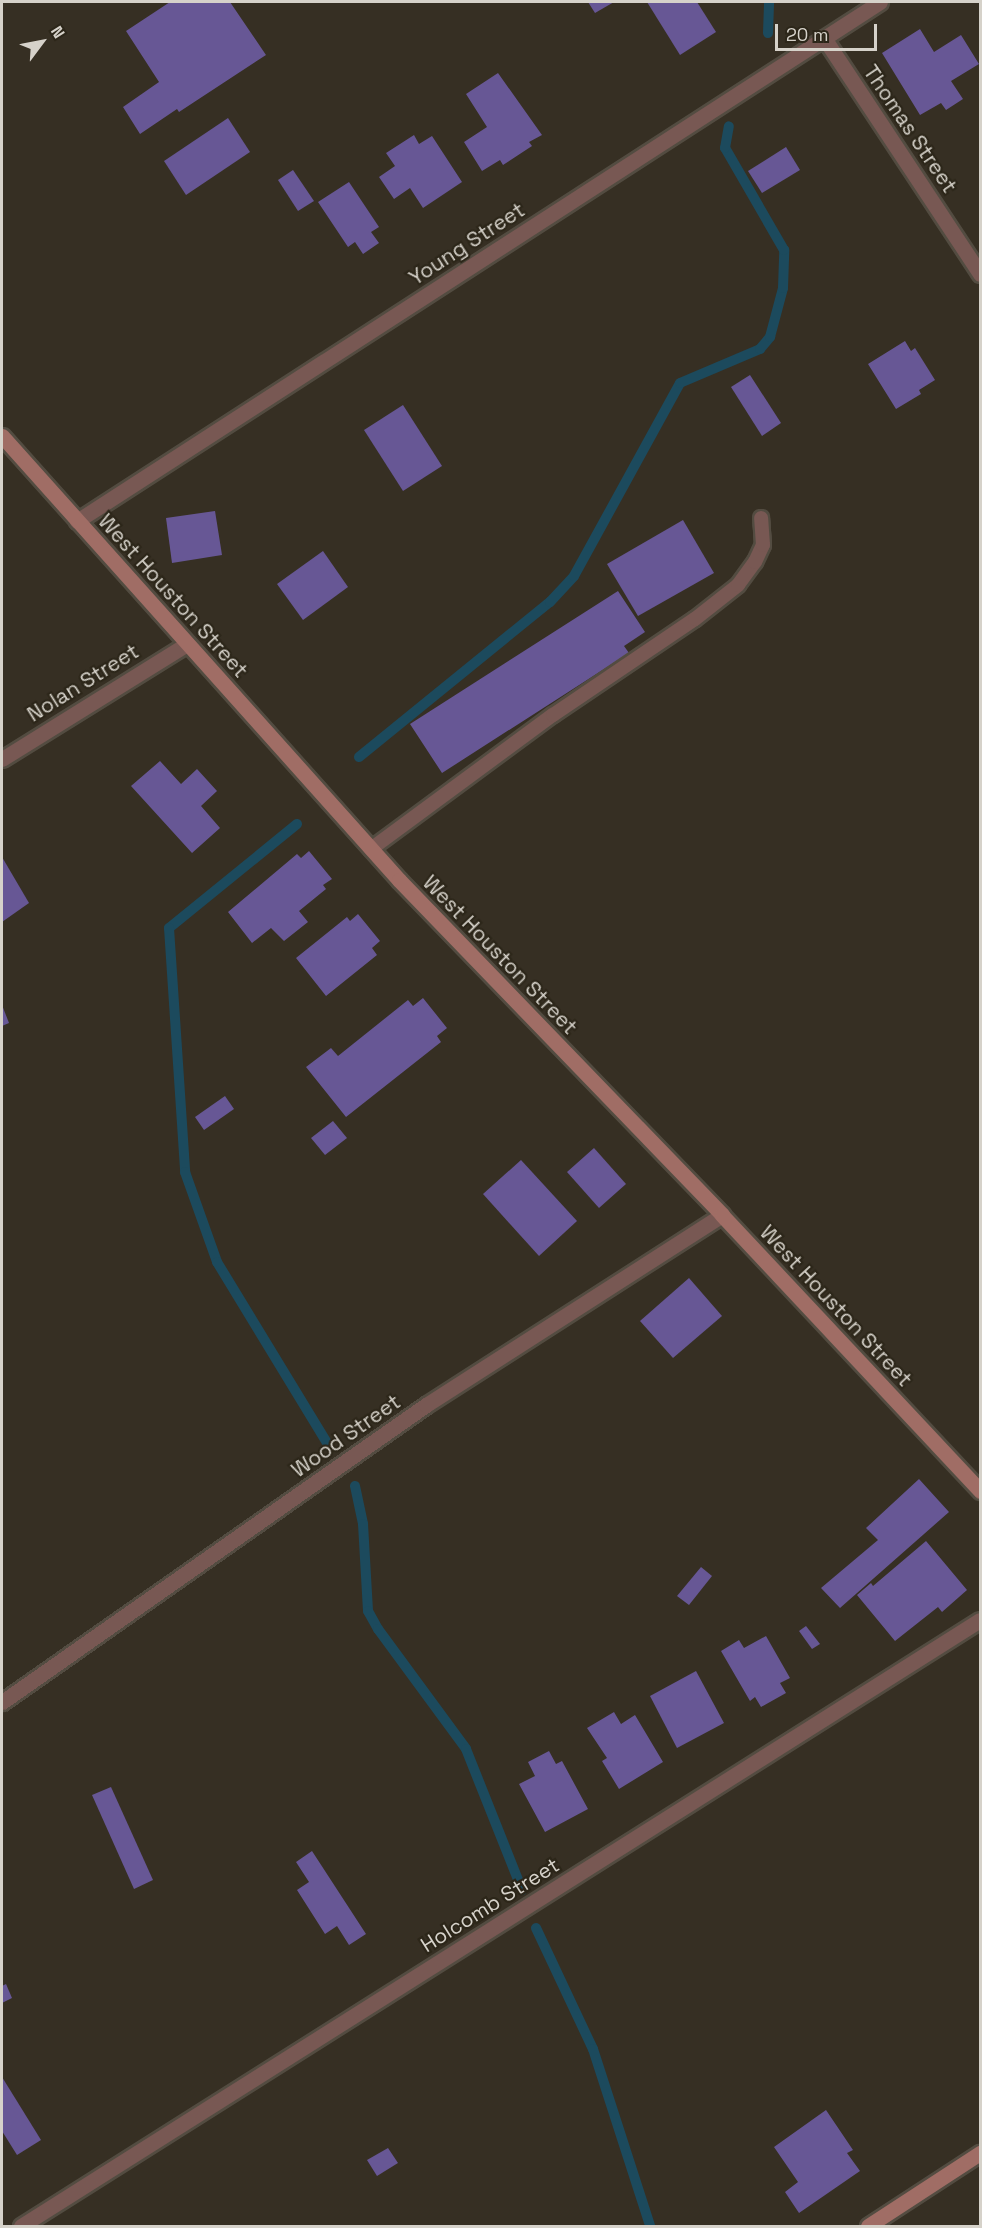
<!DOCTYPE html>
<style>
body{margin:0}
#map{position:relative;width:982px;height:2228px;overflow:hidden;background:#362f23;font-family:"Space Grotesk",sans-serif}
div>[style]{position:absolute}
.stream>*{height:10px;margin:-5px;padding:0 5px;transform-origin:5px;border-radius:5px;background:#1c4a5d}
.building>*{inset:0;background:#675795}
.roads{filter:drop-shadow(2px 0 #534c41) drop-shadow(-2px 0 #534c41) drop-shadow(0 2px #534c41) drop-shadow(0 -2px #534c41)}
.lane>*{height:14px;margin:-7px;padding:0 7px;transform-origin:7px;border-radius:7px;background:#785853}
.street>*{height:15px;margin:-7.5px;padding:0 7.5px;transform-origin:7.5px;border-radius:7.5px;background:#785853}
.secondary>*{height:15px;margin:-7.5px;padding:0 7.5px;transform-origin:7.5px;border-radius:7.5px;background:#a06d65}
span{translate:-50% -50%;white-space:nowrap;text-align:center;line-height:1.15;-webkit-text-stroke:4.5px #2c2619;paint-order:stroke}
.street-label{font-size:21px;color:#d6d2ca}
.frame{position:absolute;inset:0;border:3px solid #d6d2ca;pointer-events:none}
.north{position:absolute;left:12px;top:12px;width:60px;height:60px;-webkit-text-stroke:4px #2c2619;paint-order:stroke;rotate:58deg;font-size:16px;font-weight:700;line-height:24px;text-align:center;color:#d6d2ca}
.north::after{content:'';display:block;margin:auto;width:21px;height:27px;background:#d6d2ca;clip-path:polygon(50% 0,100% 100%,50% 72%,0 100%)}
.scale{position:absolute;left:775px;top:24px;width:102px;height:27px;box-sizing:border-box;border:3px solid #d6d2ca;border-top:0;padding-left:8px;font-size:18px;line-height:21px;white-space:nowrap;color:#d6d2ca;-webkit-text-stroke:4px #2c2619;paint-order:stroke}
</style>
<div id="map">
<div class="stream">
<i style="left:768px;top:33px;width:31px;rotate:-88deg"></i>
<i style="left:359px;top:757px;width:246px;rotate:-39.1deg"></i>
<i style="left:550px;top:602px;width:35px;rotate:-47deg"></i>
<i style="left:574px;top:576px;width:220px;rotate:-61.2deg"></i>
<i style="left:680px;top:383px;width:87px;rotate:-23deg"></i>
<i style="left:760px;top:349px;width:16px;rotate:-50deg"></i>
<i style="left:770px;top:337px;width:51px;rotate:-75.1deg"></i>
<i style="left:783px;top:288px;width:38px;rotate:-88deg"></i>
<i style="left:784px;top:250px;width:118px;rotate:-120deg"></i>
<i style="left:725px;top:148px;width:22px;rotate:-80deg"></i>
<i style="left:297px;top:824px;width:165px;rotate:140.9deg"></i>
<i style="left:169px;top:928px;width:245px;rotate:86.2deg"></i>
<i style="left:185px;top:1172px;width:96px;rotate:70.4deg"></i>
<i style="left:217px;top:1262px;width:215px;rotate:58.7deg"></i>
<i style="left:355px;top:1486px;width:39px;rotate:78deg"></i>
<i style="left:363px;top:1524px;width:87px;rotate:86.7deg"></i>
<i style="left:368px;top:1611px;width:21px;rotate:61deg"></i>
<i style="left:378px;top:1629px;width:149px;rotate:53.7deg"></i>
<i style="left:466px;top:1749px;width:152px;rotate:68.3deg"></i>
<i style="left:536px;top:1928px;width:134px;rotate:64.8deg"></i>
<i style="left:593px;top:2049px;width:186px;rotate:72.1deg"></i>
</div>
<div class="building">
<i style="clip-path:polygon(170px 2px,230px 2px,266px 55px,179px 112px,177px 109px,140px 134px,123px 107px,159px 82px,126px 31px)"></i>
<i style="clip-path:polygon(588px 2px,614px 2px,595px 13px)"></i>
<i style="clip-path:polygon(647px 2px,697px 2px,716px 32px,680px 55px)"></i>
<i style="clip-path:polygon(920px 29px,934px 52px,961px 35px,979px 64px,951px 81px,963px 99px,946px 110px,941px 103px,920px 115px,882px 53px)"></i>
<i style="clip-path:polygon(498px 73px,542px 135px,529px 142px,532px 146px,503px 165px,500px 160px,482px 171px,464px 142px,487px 127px,466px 94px)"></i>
<i style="clip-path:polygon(228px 118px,250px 152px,186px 195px,164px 161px)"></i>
<i style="clip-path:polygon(414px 135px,419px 144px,432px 136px,462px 182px,423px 208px,410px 188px,394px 199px,379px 177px,395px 166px,386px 153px)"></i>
<i style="clip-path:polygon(786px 147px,800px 170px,762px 193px,748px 171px)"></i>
<i style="clip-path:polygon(293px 170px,314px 201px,298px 211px,278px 180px)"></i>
<i style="clip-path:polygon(349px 182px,379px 227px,371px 232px,379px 243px,363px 254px,355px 242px,348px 247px,318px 202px)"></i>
<i style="clip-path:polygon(905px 341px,911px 351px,915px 348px,935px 380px,919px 390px,921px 394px,896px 409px,868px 364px)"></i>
<i style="clip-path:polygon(750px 375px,781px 423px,762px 436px,731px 387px)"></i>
<i style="clip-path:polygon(403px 405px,442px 466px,403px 491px,364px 430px)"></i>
<i style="clip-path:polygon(215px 511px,222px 555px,172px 563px,166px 518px)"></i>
<i style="clip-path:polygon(683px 520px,714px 573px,638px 616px,607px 564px)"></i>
<i style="clip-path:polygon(323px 551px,348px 587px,303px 620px,277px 584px)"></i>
<i style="clip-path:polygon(618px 591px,645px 632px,624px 646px,629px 653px,442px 773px,410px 724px)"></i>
<i style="clip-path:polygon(160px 761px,181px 784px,197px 769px,217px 791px,201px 806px,220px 828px,192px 853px,131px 786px)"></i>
<i style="clip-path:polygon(309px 851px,332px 879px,323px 885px,326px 889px,299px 911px,308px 922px,284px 941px,271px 928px,252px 943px,228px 912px,297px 854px,301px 858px)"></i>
<i style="clip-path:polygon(2px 857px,29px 903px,2px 922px)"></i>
<i style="clip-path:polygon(358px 914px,380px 941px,372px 948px,377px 955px,326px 996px,296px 958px,347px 917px,350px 921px)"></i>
<i style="clip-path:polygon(423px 998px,447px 1028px,437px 1036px,441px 1042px,346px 1117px,306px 1067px,331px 1048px,338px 1056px,408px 1000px,413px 1006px)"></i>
<i style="clip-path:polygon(2px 1005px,9px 1023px,2px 1026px)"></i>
<i style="clip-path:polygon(225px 1096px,234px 1109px,204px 1130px,195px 1117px)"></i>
<i style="clip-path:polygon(333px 1121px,347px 1138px,325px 1155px,311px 1138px)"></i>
<i style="clip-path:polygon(594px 1148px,626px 1184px,599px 1208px,567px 1172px)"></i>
<i style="clip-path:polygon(521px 1160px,577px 1221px,539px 1256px,483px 1194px)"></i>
<i style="clip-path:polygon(689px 1278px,722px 1316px,673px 1358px,640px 1321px)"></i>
<i style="clip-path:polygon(919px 1479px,949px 1512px,840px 1608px,821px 1588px,878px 1540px,866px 1528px)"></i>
<i style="clip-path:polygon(926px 1541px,967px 1590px,942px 1612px,938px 1607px,895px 1641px,857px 1595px,871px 1583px,873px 1586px)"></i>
<i style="clip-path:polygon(701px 1567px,712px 1576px,689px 1605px,677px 1596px)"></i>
<i style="clip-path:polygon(806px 1626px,820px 1644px,812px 1649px,799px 1631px)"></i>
<i style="clip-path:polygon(766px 1636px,790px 1678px,780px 1683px,786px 1693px,761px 1707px,755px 1697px,750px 1701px,721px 1651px,739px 1640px,744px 1648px)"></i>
<i style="clip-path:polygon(696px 1671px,724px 1723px,677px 1748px,650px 1696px)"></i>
<i style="clip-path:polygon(614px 1712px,621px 1724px,635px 1715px,663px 1762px,619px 1789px,602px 1761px,607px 1758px,587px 1728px)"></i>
<i style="clip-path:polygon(549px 1751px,556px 1764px,562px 1761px,588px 1809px,545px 1832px,519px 1784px,535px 1776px,528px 1762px)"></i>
<i style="clip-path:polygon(111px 1787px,153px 1880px,134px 1889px,92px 1795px)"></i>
<i style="clip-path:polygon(312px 1851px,366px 1934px,349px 1945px,337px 1926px,325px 1934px,297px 1890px,309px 1882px,296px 1862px)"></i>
<i style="clip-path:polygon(6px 1984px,12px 1998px,2px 2003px,2px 1986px)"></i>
<i style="clip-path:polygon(2px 2077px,41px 2140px,17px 2155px,2px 2131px)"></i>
<i style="clip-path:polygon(826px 2110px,853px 2150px,847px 2153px,860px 2171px,799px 2213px,785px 2192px,798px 2182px,774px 2147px)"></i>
<i style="clip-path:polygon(388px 2148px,398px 2163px,377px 2176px,367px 2160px)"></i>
</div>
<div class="roads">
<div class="lane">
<i style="left:371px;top:849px;width:226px;rotate:-36.4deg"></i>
<i style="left:553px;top:715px;width:171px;rotate:-34.1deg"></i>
<i style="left:695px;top:619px;width:55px;rotate:-38.3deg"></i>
<i style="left:738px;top:585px;width:29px;rotate:-54deg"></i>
<i style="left:755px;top:562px;width:19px;rotate:-65deg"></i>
<i style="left:763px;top:545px;width:27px;rotate:-94deg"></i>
</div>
<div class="street">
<i style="left:824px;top:38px;width:283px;rotate:56.5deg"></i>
<i style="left:77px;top:521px;width:956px;rotate:-32.88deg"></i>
<i style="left:2px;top:759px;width:218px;rotate:-31.9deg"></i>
<i style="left:2px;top:1702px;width:518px;rotate:-35.01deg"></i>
<i style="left:426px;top:1405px;width:352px;rotate:-32.7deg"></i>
<i style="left:21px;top:2226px;width:1134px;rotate:-32.29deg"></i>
</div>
<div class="secondary">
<i style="left:2px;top:436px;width:596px;rotate:48.2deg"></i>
<i style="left:399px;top:880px;width:465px;rotate:46deg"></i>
<i style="left:722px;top:1215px;width:378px;rotate:46.9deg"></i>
<i style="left:868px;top:2226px;width:134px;rotate:-33.1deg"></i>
</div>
</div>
<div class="street-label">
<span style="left:910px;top:129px;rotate:56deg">Thomas Street</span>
<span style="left:467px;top:244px;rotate:-33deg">Young Street</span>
<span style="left:173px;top:596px;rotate:48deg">West Houston Street</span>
<span style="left:83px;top:683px;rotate:-32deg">Nolan Street</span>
<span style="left:500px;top:955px;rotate:46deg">West Houston Street</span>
<span style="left:836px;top:1306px;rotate:47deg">West Houston Street</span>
<span style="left:346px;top:1436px;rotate:-35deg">Wood Street</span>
<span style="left:490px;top:1905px;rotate:-32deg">Holcomb Street</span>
</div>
<div class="frame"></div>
<div class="north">N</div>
<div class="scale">20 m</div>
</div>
